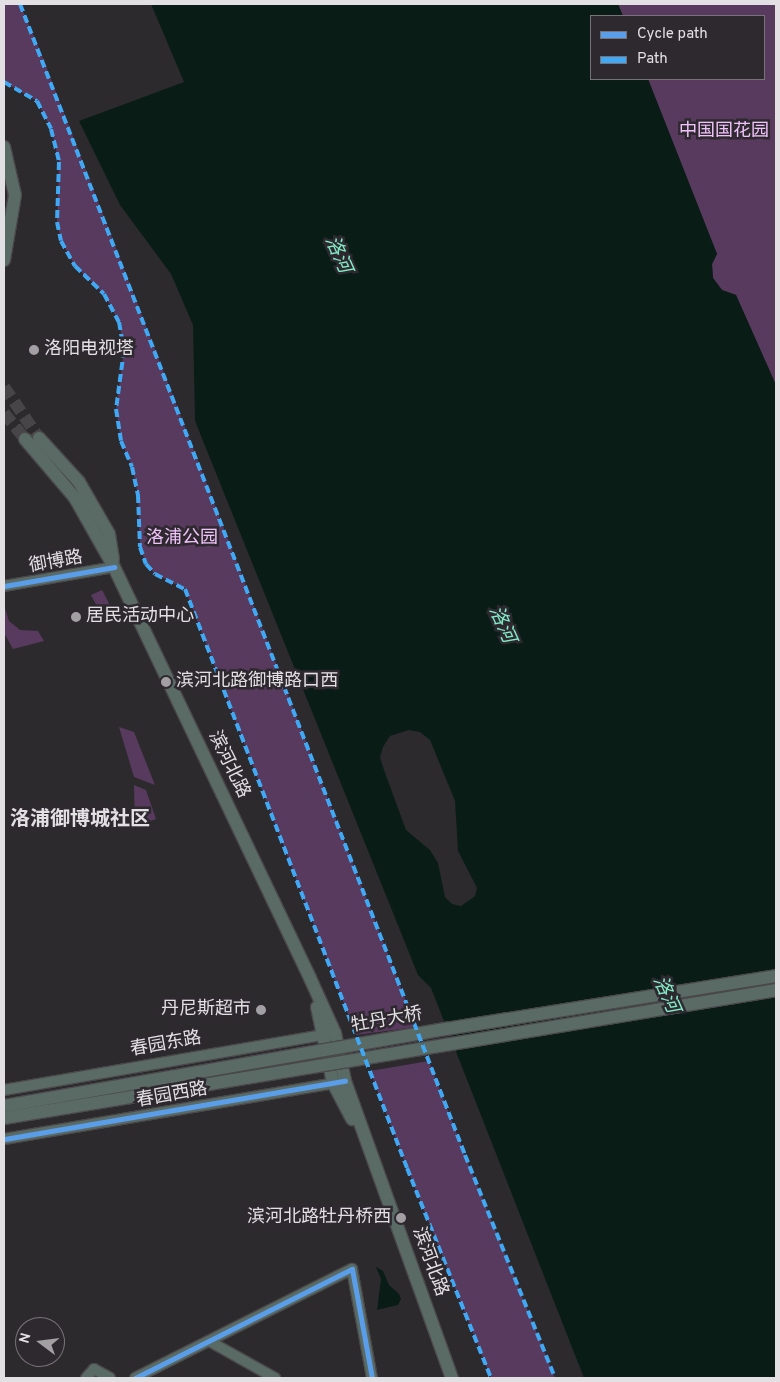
<!DOCTYPE html>
<meta charset="utf-8">
<style>
body{margin:0}
#map{position:relative;width:780px;height:1382px;overflow:hidden;background:#2d2a2e;font-family:Overpass,"Noto Sans SC",sans-serif}
div>[style]{position:absolute}
.green>*{inset:0;background:#573a5e}
.water>*{inset:0;background:#091d16}
.major-tunnel>*{height:12px;margin-top:-6px;transform-origin:0;background:repeating-linear-gradient(90deg,#484549 0 12px,transparent 0 18px)}
.roads{filter:drop-shadow(1px 0 #4a484a) drop-shadow(-1px 0 #4a484a) drop-shadow(0 1px #4a484a) drop-shadow(0 -1px #4a484a)}
.minor>*{height:10px;margin:-5px;padding:0 5px;transform-origin:5px;border-radius:5px;background:#5a6a64}
.major>*{height:12px;margin:-6px;padding:0 6px;transform-origin:6px;border-radius:6px;background:#5a6a65}
.bridges{filter:drop-shadow(1px 0 #4a484a) drop-shadow(-1px 0 #4a484a) drop-shadow(0 1px #4a484a) drop-shadow(0 -1px #4a484a)}
.major-bridge>*{height:12px;margin:-6px;padding:0 6px;transform-origin:6px;border-radius:6px;background:#5a6a65}
.quiet>*{height:4px;margin-top:-2px;transform-origin:0;background:repeating-linear-gradient(90deg,#3fa9f5 0 8px,transparent 0 12px)}
.cycleway>*{height:5px;margin:-2.5px;padding:0 2.5px;transform-origin:2.5px;border-radius:2.5px;background:#5a9eea}
.dots>*{width:14px;height:14px;translate:-50% -50%;box-sizing:border-box;border:2px solid #2e292f;border-radius:50%}
span{translate:-50% -50%;white-space:nowrap;text-align:center;line-height:1.15;-webkit-text-stroke:5px #2e292f;paint-order:stroke}
.park-label{font-size:18px;color:#f0c1fa}
.poi-label{font-size:18px;color:#e3e0e4}
.left{translate:0 -50%;text-align:left}
.right{translate:-100% -50%;text-align:right}
.street-label{font-size:18px;color:#e3e0e4}
.water-label{font-size:19px;color:#81edc6;font-style:italic}
.quarter-label{font-size:20px;color:#e3e0e4;font-weight:700}
.frame{position:absolute;inset:0;border:5px solid #e3e0e4;pointer-events:none}
.legend{position:absolute;left:590px;top:15px;width:175px;height:65px;box-sizing:border-box;background:#2e292f;border:1px solid #767277;margin:0;padding:6px 9px;list-style:none;font-size:15px;color:#e3e0e4}
.legend li{display:flex;align-items:center;gap:10px;height:25px}
.legend b{width:25px;border:1px solid #767277}
.north{position:absolute;left:15px;top:1317px;width:50px;height:50px;box-sizing:border-box;background:#2e292f;border:1px solid #767277;border-radius:50%;rotate:285deg;font-size:14px;font-weight:700;line-height:20px;text-align:center;color:#e3e0e4}
.north::after{content:'';display:block;margin:auto;width:18px;height:22px;background:#a3a0a4;clip-path:polygon(50% 0,100% 100%,50% 72%,0 100%)}
</style>
<div id="map">
<div class="green">
<i style="clip-path:polygon(4px 4px,20px 4px,39px 48px,416px 1027px,356px 1035px,185px 589px,155px 574px,146px 564px,140px 547px,138px 495px,132px 467px,121px 441px,116px 409px,124px 350px,119px 322px,104px 294px,75px 266px,61px 241px,57px 222px,59px 162px,51px 129px,37px 101px,4px 82px)"></i>
<i style="clip-path:polygon(618px 4px,776px 4px,776px 385px,736px 295px,722px 290px,713px 278px,712px 264px,717px 254px,648px 79px,764px 79px,764px 16px,623px 16px)"></i>
<i style="clip-path:polygon(102px 590px,113px 611px,101px 614px,91px 595px)"></i>
<i style="clip-path:polygon(4px 605px,9px 621px,20px 630px,38px 631px,44px 641px,13px 649px,4px 633px)"></i>
<i style="clip-path:polygon(119px 727px,134px 732px,155px 785px,134px 777px)"></i>
<i style="clip-path:polygon(134px 785px,146px 790px,156px 819px,135px 826px)"></i>
<i style="clip-path:polygon(429px 1061px,465px 1155px,555px 1378px,491px 1378px,407px 1168px,370px 1071px)"></i>
</div>
<div class="water">
<i style="clip-path:polygon(evenodd,151px 4px,618px 4px,623px 16px,591px 16px,591px 79px,648px 79px,717px 254px,712px 264px,713px 278px,722px 290px,736px 295px,776px 385px,776px 1378px,584px 1378px,431px 988px,418px 975px,195px 421px,193px 325px,171px 274px,120px 205px,79px 121px,184px 82px,151px 4px,409px 730px,420px 732px,430px 740px,455px 801px,458px 851px,477px 888px,475px 896px,461px 906px,452px 904px,445px 897px,438px 863px,430px 850px,406px 830px,384px 770px,380px 757px,383px 747px,390px 736px,409px 730px)"></i>
<i style="clip-path:polygon(376px 1267px,383px 1271px,389px 1285px,399px 1294px,401px 1299px,398px 1305px,377px 1310px,381px 1279px)"></i>
</div>
<div class="major-tunnel">
<i style="left:4px;top:387px;width:62px;rotate:55.5deg"></i>
<i style="left:4px;top:413px;width:33px;rotate:51deg"></i>
</div>
<div class="roads">
<div class="minor">
<i style="left:4px;top:586px;width:112px;rotate:-9.8deg"></i>
<i style="left:4px;top:1090px;width:330px;rotate:-9.8deg"></i>
<i style="left:4px;top:1139px;width:341px;rotate:-9.6deg"></i>
<i style="left:209px;top:1341px;width:76px;rotate:29.3deg"></i>
<i style="left:86px;top:1378px;width:12px;rotate:-48deg"></i>
<i style="left:94px;top:1369px;width:18px;rotate:29deg"></i>
<i style="left:135px;top:1378px;width:243px;rotate:-26.7deg"></i>
<i style="left:352px;top:1269px;width:111px;rotate:79.6deg"></i>
</div>
<div class="major">
<i style="left:4px;top:147px;width:49px;rotate:77.1deg"></i>
<i style="left:15px;top:195px;width:66px;rotate:99.6deg"></i>
<i style="left:39px;top:438px;width:59px;rotate:47.7deg"></i>
<i style="left:79px;top:482px;width:60px;rotate:60deg"></i>
<i style="left:109px;top:534px;width:26px;rotate:81deg"></i>
<i style="left:25px;top:439px;width:77px;rotate:49.7deg"></i>
<i style="left:75px;top:498px;width:79px;rotate:60.5deg"></i>
<i style="left:114px;top:567px;width:455px;rotate:64.5deg"></i>
<i style="left:310px;top:978px;width:60px;rotate:65.6deg"></i>
<i style="left:335px;top:1033px;width:49px;rotate:78.2deg"></i>
<i style="left:345px;top:1081px;width:316px;rotate:70.2deg"></i>
<i style="left:317px;top:1007px;width:78px;rotate:78.1deg"></i>
<i style="left:333px;top:1083px;width:41px;rotate:62.2deg"></i>
</div>
</div>
<div class="bridges">
<div class="major-bridge">
<i style="left:4px;top:1106px;width:449px;rotate:-9.9deg"></i>
<i style="left:446px;top:1029px;width:334px;rotate:-9.1deg"></i>
<i style="left:4px;top:1118px;width:783px;rotate:-9.41deg"></i>
</div>
</div>
<div class="quiet">
<i style="left:20px;top:4px;width:1234px;rotate:68.86deg"></i>
<i style="left:465px;top:1155px;width:240px;rotate:68deg"></i>
<i style="left:4px;top:82px;width:38px;rotate:30deg"></i>
<i style="left:37px;top:101px;width:31px;rotate:63deg"></i>
<i style="left:51px;top:129px;width:34px;rotate:76deg"></i>
<i style="left:59px;top:162px;width:60px;rotate:91.9deg"></i>
<i style="left:57px;top:222px;width:19px;rotate:78deg"></i>
<i style="left:61px;top:241px;width:29px;rotate:61deg"></i>
<i style="left:75px;top:266px;width:40px;rotate:44deg"></i>
<i style="left:104px;top:294px;width:32px;rotate:62deg"></i>
<i style="left:119px;top:322px;width:28px;rotate:80deg"></i>
<i style="left:124px;top:350px;width:60px;rotate:97.7deg"></i>
<i style="left:116px;top:409px;width:32px;rotate:81deg"></i>
<i style="left:121px;top:441px;width:28px;rotate:67deg"></i>
<i style="left:132px;top:467px;width:29px;rotate:78deg"></i>
<i style="left:138px;top:495px;width:52px;rotate:87.8deg"></i>
<i style="left:140px;top:547px;width:18px;rotate:71deg"></i>
<i style="left:146px;top:564px;width:13px;rotate:48deg"></i>
<i style="left:155px;top:574px;width:34px;rotate:27deg"></i>
<i style="left:185px;top:589px;width:620px;rotate:69.02deg"></i>
<i style="left:407px;top:1168px;width:226px;rotate:68.2deg"></i>
</div>
<div class="cycleway">
<i style="left:4px;top:586px;width:112px;rotate:-9.8deg"></i>
<i style="left:4px;top:1139px;width:346px;rotate:-9.7deg"></i>
<i style="left:135px;top:1378px;width:243px;rotate:-26.7deg"></i>
<i style="left:352px;top:1269px;width:111px;rotate:79.6deg"></i>
</div>
<div class="dots">
<i style="left:34px;top:350px;background:#a3a0a4"></i>
<i style="left:76px;top:617px;background:#a3a0a4"></i>
<i style="left:166px;top:682px;background:#a3a0a4"></i>
<i style="left:261px;top:1010px;background:#a3a0a4"></i>
<i style="left:401px;top:1218px;background:#a3a0a4"></i>
</div>
<div class="park-label">
<span style="left:724px;top:132px">中国国花园</span>
<span style="left:182px;top:539px">洛浦公园</span>
</div>
<div class="poi-label">
<span class="left" style="left:44px;top:350px">洛阳电视塔</span>
<span class="left" style="left:86px;top:617px">居民活动中心</span>
<span class="left" style="left:176px;top:682px">滨河北路御博路口西</span>
<span class="right" style="left:251px;top:1010px">丹尼斯超市</span>
<span class="right" style="left:391px;top:1218px">滨河北路牡丹桥西</span>
</div>
<div class="street-label">
<span style="left:56px;top:563px;rotate:-10deg">御博路</span>
<span style="left:228px;top:765px;rotate:64deg">滨河北路</span>
<span style="left:387px;top:1021px;rotate:-10deg">牡丹大桥</span>
<span style="left:166px;top:1045px;rotate:-10deg">春园东路</span>
<span style="left:172px;top:1096px;rotate:-10deg">春园西路</span>
<span style="left:429px;top:1262px;rotate:70deg">滨河北路</span>
</div>
<div class="water-label">
<span style="left:337px;top:255px;rotate:66deg">洛河</span>
<span style="left:501px;top:625px;rotate:66deg">洛河</span>
<span style="left:665px;top:995px;rotate:66deg">洛河</span>
</div>
<div class="quarter-label">
<span style="left:80px;top:820px">洛浦御博城社区</span>
</div>
<div class="frame"></div>
<ul class="legend">
<li><b style="height:6px;background:#5a9eea"></b>Cycle path</li>
<li><b style="height:6px;background:#3fa9f5"></b>Path</li>
</ul>
<div class="north">N</div>
</div>
